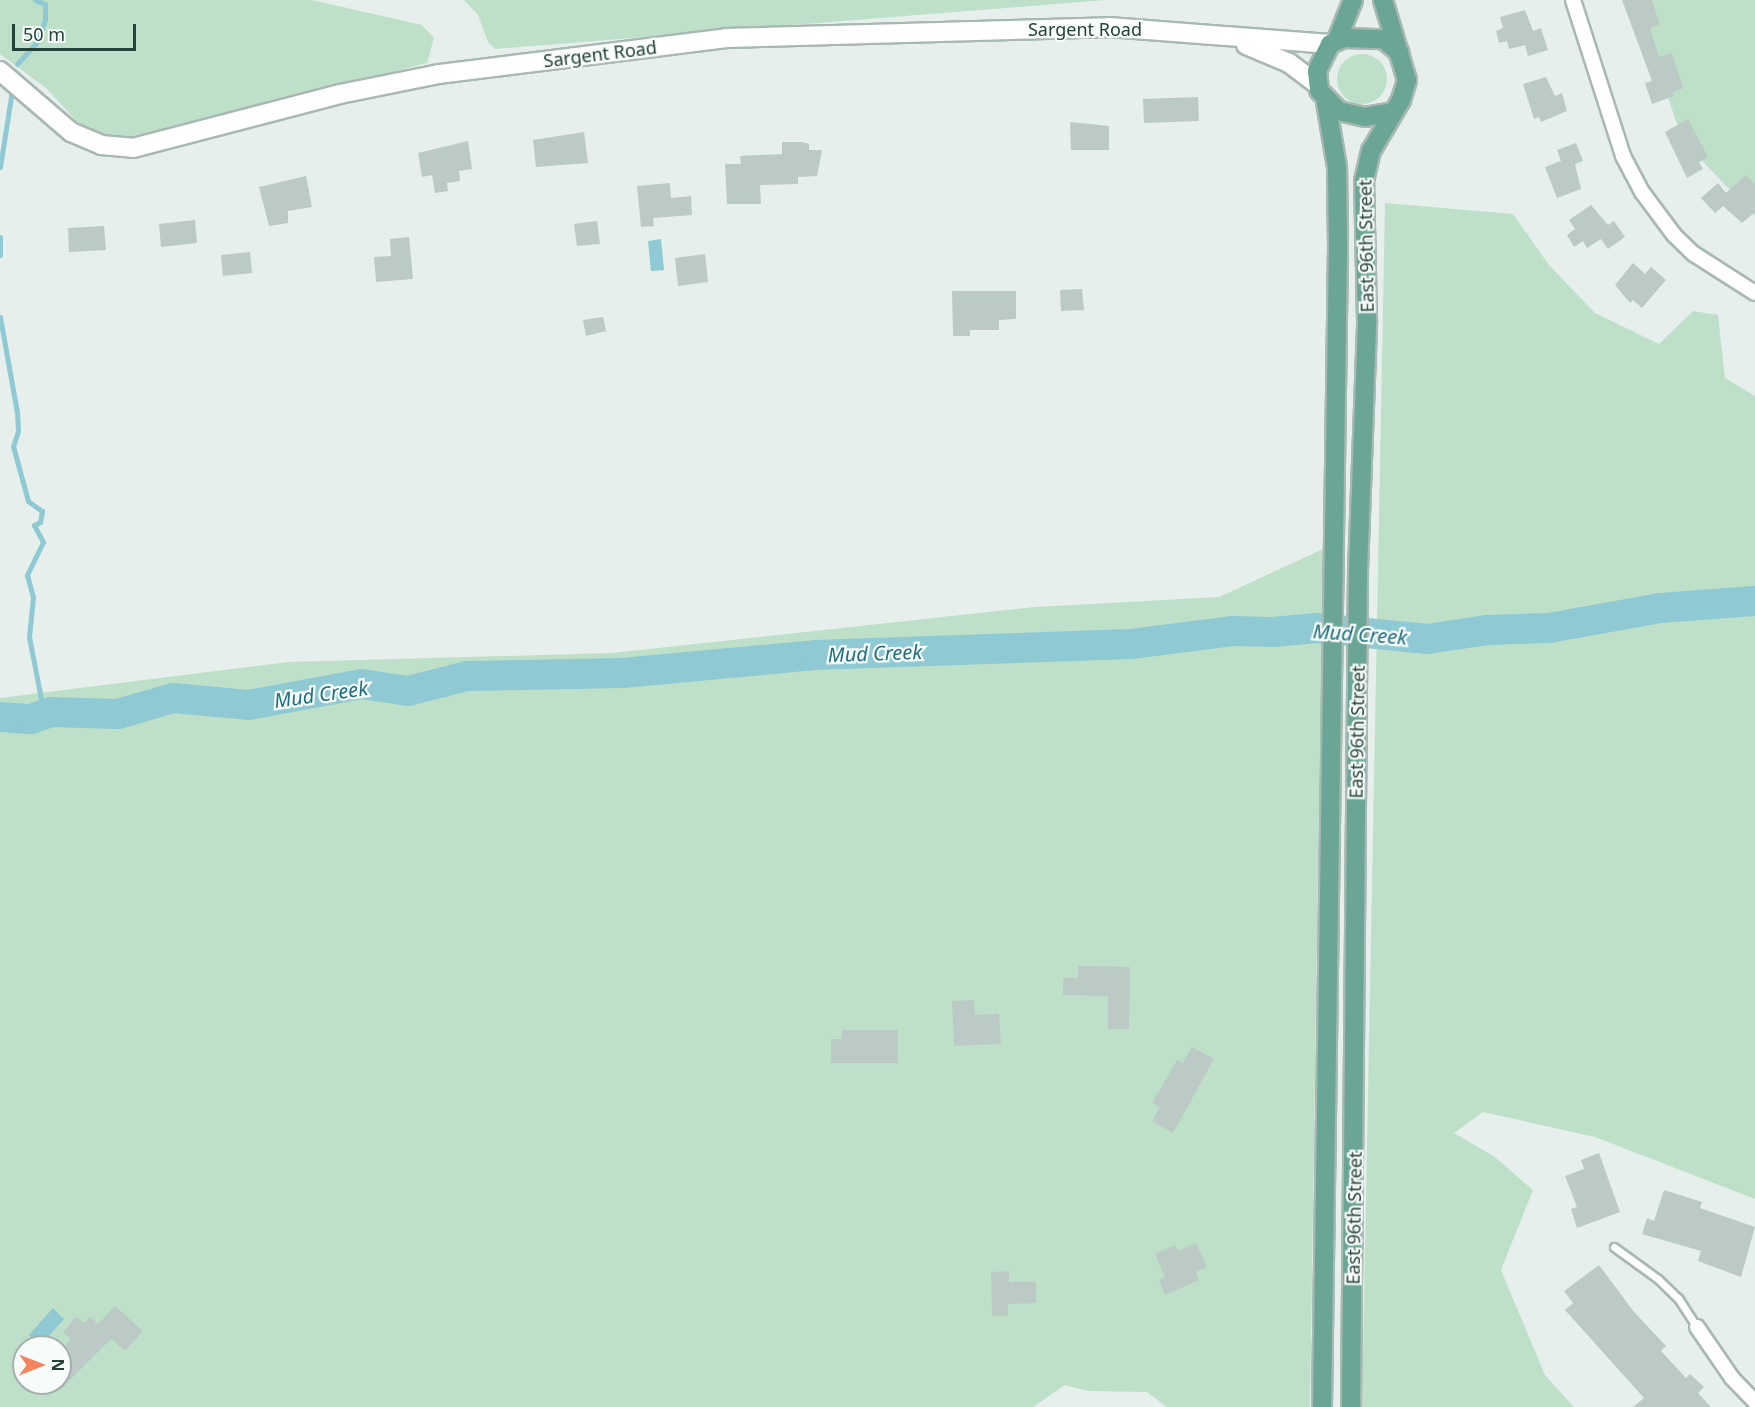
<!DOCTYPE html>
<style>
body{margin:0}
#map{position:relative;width:1755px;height:1407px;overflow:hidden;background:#e6efeb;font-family:"Noto Sans",sans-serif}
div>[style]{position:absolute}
.green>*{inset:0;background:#bfe0c8}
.round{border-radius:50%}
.water>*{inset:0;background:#8ec9d4}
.stream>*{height:5px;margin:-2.5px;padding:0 2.5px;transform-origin:2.5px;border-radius:2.5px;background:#8ec9d4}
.river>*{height:30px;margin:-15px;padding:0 15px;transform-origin:15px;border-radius:15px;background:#8ec9d4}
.building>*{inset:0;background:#bbcac4}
.roads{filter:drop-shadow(2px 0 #a8b8b2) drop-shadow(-2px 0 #a8b8b2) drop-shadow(0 2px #a8b8b2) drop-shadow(0 -2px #a8b8b2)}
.service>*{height:7px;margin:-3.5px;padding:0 3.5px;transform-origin:3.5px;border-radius:3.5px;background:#fff}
.minor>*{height:14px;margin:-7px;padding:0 7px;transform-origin:7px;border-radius:7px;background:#fff}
.tertiary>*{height:18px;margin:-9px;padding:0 9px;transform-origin:9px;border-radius:9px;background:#fff}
.primary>*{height:18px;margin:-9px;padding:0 9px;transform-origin:9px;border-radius:9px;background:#6aa596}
span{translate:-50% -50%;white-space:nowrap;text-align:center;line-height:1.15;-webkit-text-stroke:4.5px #f7fbf9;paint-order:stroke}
.street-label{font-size:18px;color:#24423a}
.water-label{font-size:20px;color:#1c6f80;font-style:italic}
.north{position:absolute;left:12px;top:1335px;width:60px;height:60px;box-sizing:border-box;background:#f7fbf9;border:2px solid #a3b1ad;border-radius:50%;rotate:90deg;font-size:16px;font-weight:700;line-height:24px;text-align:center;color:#24423a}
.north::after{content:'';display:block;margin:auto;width:21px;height:27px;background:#f4845f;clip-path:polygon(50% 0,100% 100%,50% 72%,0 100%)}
.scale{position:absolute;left:12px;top:24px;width:124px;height:27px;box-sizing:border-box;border:3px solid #24423a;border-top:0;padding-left:8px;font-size:18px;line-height:21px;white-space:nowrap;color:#24423a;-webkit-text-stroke:4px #f7fbf9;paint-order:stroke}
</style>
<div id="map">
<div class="green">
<i style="clip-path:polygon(0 0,312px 0,422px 25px,434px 38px,427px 63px,126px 141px,81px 126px,46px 88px,0 54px)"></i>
<i style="clip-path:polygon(464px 0,1106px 0,495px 49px,488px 42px,478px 15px)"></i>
<i style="clip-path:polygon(1634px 0,1755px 0,1755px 216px,1683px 141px)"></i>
<i class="round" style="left:1337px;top:54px;width:50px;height:50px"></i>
<i style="clip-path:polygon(1385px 203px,1513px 214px,1549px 265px,1595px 313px,1659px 344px,1693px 311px,1718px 315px,1725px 378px,1755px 396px,1755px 1199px,1595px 1137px,1483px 1112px,1454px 1133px,1495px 1157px,1533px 1190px,1501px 1270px,1545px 1375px,1574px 1407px,1362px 1407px)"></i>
<i style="clip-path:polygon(evenodd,1323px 549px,1310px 1407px,1167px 1407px,1147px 1392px,1088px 1391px,1065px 1385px,1033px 1407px,0 1407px,0 698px,289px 662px,612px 653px,1035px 607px,1219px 597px,1323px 549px,24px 1347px,60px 1347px,60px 1383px,24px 1383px,24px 1347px)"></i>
</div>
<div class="water">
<i style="clip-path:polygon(661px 239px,664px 270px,651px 271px,648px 241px)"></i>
<i style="clip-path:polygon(53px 1308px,64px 1319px,40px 1346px,29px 1335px)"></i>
</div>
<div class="stream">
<i style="left:17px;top:64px;width:31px;rotate:-48deg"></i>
<i style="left:38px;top:41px;width:22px;rotate:-72deg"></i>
<i style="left:45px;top:20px;width:16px;rotate:-90deg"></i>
<i style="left:45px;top:4px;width:11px;rotate:-158deg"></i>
<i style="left:0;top:167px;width:78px;rotate:-81.1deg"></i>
<i style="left:0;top:237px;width:18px;rotate:90deg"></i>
<i style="left:0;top:317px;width:97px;rotate:79.9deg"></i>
<i style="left:17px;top:412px;width:19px;rotate:87deg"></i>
<i style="left:18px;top:431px;width:16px;rotate:108deg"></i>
<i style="left:13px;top:446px;width:57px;rotate:74.7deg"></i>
<i style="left:28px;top:501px;width:17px;rotate:36deg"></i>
<i style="left:42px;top:511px;width:11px;rotate:100deg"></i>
<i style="left:40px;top:522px;width:7px;rotate:153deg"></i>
<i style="left:34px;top:525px;width:19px;rotate:62deg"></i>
<i style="left:43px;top:542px;width:37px;rotate:116deg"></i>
<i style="left:27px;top:575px;width:23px;rotate:75deg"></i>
<i style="left:33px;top:597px;width:40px;rotate:95.7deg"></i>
<i style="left:29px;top:637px;width:78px;rotate:79deg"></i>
</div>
<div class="river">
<i style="left:0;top:717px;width:31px;rotate:4deg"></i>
<i style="left:31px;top:719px;width:21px;rotate:-19deg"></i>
<i style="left:51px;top:712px;width:67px;rotate:1.7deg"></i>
<i style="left:118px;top:714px;width:57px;rotate:-16.2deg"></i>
<i style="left:173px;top:698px;width:75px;rotate:5.3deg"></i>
<i style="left:248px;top:705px;width:116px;rotate:-10.4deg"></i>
<i style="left:362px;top:684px;width:47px;rotate:8.7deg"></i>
<i style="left:408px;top:691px;width:61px;rotate:-14.3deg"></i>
<i style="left:467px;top:676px;width:155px;rotate:-1.1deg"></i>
<i style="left:622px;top:673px;width:194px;rotate:-5.3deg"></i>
<i style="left:815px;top:655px;width:316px;rotate:-2deg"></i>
<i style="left:1131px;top:644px;width:102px;rotate:-7.3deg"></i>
<i style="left:1232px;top:631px;width:41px;rotate:1.4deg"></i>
<i style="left:1273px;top:632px;width:44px;rotate:-5.2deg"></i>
<i style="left:1317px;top:628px;width:111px;rotate:5.7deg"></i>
<i style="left:1427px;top:639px;width:62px;rotate:-8.4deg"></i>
<i style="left:1488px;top:630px;width:61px;rotate:-1.9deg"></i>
<i style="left:1549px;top:628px;width:113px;rotate:-10.2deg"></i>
<i style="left:1660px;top:608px;width:95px;rotate:-4.2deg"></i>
</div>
<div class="building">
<i style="clip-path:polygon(1622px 0,1652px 0,1660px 25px,1650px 28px,1659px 57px,1672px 53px,1683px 88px,1673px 92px,1674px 96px,1652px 104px,1645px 83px,1652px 81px)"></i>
<i style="clip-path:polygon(1525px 10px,1533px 31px,1541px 28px,1548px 50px,1528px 56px,1525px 45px,1509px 49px,1507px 41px,1499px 43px,1496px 31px,1503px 28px,1500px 17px)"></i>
<i style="clip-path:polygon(1546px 77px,1555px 96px,1562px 93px,1567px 111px,1541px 122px,1539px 117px,1534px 119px,1523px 84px)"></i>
<i style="clip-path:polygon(1198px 97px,1199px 121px,1144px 123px,1143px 99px)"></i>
<i style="clip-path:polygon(1688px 119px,1708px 157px,1699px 162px,1703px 169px,1687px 178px,1665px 132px)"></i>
<i style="clip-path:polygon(1070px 122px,1109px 126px,1109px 150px,1071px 150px)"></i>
<i style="clip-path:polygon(584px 132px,588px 163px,536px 167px,533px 140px)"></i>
<i style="clip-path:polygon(468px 141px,472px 169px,459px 171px,460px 181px,447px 183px,448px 191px,435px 193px,432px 175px,422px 177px,418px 153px)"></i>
<i style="clip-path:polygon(782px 142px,802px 142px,809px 144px,809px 150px,822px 150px,817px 176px,798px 177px,798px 184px,760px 185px,761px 204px,727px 204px,725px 164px,741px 164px,740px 156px,782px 154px)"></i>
<i style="clip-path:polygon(1576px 143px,1583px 161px,1575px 164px,1581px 189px,1557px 198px,1545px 167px,1561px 161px,1557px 150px)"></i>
<i style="clip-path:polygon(1746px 175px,1755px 184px,1755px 212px,1742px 223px,1723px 206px,1715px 213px,1701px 198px,1718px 183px,1726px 193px)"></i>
<i style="clip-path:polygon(306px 176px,312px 207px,288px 211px,288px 223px,269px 226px,259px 187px)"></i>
<i style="clip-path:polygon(670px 183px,671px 198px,691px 196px,692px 215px,653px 218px,654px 226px,641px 227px,637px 186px)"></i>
<i style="clip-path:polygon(1591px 205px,1608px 225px,1614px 221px,1625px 237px,1608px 249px,1601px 239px,1587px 248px,1583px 241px,1574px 247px,1567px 235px,1575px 229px,1569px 220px)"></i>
<i style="clip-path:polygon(195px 220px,197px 243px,161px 247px,159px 224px)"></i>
<i style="clip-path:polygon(597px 221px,600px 244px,577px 246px,574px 224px)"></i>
<i style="clip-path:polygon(104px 226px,106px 250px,69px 252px,68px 228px)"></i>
<i style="clip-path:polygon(409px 237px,413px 279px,376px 282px,374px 257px,391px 256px,390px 239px)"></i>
<i style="clip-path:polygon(250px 252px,252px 273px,223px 276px,221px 255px)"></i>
<i style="clip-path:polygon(705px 254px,708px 282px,678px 286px,675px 258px)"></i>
<i style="clip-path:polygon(1633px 263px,1645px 274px,1651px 267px,1666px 280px,1642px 308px,1633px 300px,1630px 303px,1615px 285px)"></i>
<i style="clip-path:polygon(1082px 289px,1084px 310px,1061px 311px,1060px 290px)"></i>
<i style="clip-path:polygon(952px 291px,1016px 291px,1016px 319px,999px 320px,999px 330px,970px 330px,970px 336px,953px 336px)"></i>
<i style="clip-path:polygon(603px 317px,606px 331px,586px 336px,583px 320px)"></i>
<i style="clip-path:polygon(1078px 966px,1130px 967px,1129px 1029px,1108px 1029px,1108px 996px,1063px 995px,1063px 978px,1078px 978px)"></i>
<i style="clip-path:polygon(974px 1000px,975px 1015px,999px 1014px,1001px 1044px,954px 1046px,952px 1001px)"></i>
<i style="clip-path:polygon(842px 1030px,898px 1030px,898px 1063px,831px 1063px,831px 1039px,842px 1039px)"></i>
<i style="clip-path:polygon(1192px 1047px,1214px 1059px,1173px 1133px,1152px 1121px,1160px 1107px,1152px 1103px,1177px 1060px,1183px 1063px)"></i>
<i style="clip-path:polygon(1599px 1153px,1620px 1212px,1577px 1228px,1571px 1209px,1577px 1207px,1565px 1176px,1584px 1169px,1581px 1160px)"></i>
<i style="clip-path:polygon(1664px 1190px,1702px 1202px,1700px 1208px,1755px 1227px,1741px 1277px,1698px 1261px,1701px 1251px,1642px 1234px,1647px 1218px,1654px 1221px)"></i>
<i style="clip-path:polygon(1196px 1243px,1207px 1267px,1196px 1272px,1199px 1280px,1165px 1295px,1159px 1280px,1165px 1277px,1155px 1254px,1175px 1245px,1178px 1251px)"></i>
<i style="clip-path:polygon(1599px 1265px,1634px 1312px,1666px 1346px,1661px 1351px,1686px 1378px,1690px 1374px,1704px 1387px,1698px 1393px,1711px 1407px,1633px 1407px,1644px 1398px,1565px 1310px,1573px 1303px,1564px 1291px)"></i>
<i style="clip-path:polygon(1009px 1271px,1009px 1282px,1036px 1282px,1036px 1303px,1008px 1304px,1008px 1316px,992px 1316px,991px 1272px)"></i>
<i style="clip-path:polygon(115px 1306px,143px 1331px,125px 1351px,111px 1339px,60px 1390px,60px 1351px,71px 1339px,63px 1332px,76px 1317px,84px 1323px,90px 1317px,98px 1324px)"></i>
</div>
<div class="roads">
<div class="service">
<i style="left:1614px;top:1247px;width:54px;rotate:36deg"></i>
<i style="left:1658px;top:1279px;width:28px;rotate:44deg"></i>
<i style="left:1678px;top:1298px;width:35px;rotate:57deg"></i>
</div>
<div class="minor">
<i style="left:1573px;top:0;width:164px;rotate:72.2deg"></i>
<i style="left:1623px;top:156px;width:41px;rotate:62.2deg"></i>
<i style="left:1642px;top:192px;width:54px;rotate:53.3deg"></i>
<i style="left:1674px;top:235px;width:28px;rotate:44deg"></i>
<i style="left:1694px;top:254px;width:72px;rotate:32.6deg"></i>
<i style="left:1697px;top:1327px;width:62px;rotate:55.5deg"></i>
<i style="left:1732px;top:1378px;width:33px;rotate:46deg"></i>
</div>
<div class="tertiary">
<i style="left:1246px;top:45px;width:47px;rotate:22.7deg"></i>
<i style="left:1289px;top:63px;width:34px;rotate:37deg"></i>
<i style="left:0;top:71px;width:94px;rotate:40.7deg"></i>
<i style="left:71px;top:132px;width:33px;rotate:23deg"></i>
<i style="left:101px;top:145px;width:32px;rotate:5deg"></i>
<i style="left:133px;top:148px;width:214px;rotate:-14.6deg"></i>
<i style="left:340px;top:94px;width:101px;rotate:-11.4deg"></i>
<i style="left:439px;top:74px;width:289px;rotate:-7.1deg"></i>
<i style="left:726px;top:38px;width:383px;rotate:-1.6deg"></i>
<i style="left:1109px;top:27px;width:222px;rotate:4.4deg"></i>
</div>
<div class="primary">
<i style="left:1337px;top:40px;width:43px;rotate:-68.2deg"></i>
<i style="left:1393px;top:112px;width:28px;rotate:170deg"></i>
<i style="left:1365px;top:117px;width:27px;rotate:-167deg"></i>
<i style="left:1339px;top:111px;width:29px;rotate:-134deg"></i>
<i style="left:1319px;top:90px;width:19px;rotate:-96deg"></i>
<i style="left:1317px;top:71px;width:30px;rotate:-64deg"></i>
<i style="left:1330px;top:44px;width:16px;rotate:-22deg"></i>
<i style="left:1345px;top:38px;width:38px;rotate:2deg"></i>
<i style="left:1383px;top:39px;width:21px;rotate:39deg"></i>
<i style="left:1322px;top:1407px;width:1162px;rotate:-89.21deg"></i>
<i style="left:1338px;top:245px;width:78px;rotate:-90.7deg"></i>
<i style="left:1337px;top:167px;width:66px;rotate:-99.6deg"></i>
<i style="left:1351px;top:1407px;width:836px;rotate:-89.52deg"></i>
<i style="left:1358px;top:571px;width:251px;rotate:-87.9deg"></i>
<i style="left:1367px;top:320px;width:139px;rotate:-91.2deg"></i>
<i style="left:1364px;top:181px;width:31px;rotate:-77deg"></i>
<i style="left:1371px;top:151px;width:59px;rotate:-59.5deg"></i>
<i style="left:1401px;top:100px;width:21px;rotate:-73deg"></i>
<i style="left:1407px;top:80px;width:84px;rotate:-106.7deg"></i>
</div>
</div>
<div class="street-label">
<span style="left:1085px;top:29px">Sargent Road</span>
<span style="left:600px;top:54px;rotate:-7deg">Sargent Road</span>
<span style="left:1366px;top:246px;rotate:-91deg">East 96th Street</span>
<span style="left:1357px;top:732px;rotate:-89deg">East 96th Street</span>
<span style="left:1354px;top:1218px;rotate:-89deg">East 96th Street</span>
</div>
<div class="water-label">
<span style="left:1360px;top:634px;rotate:4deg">Mud Creek</span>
<span style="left:875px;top:653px;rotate:-2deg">Mud Creek</span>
<span style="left:321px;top:694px;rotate:-8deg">Mud Creek</span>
</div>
<div class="north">N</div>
<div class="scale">50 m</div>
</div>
